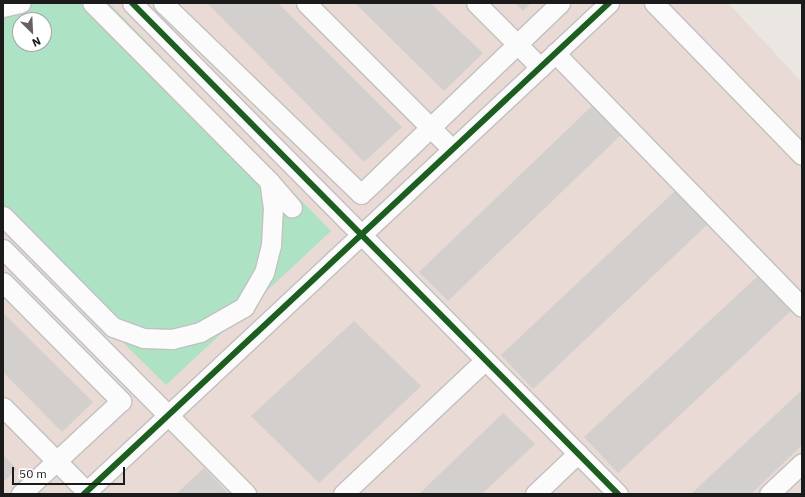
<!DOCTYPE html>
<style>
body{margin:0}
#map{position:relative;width:805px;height:497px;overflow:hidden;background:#eae7e3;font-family:"IBM Plex Sans",sans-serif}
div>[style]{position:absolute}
.military>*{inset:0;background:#e9dad6}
.pitch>*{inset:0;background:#aee2c4}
.building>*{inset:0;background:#d2cfcc}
.roads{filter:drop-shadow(1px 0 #c2c1bf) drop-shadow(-1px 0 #c2c1bf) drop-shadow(0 1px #c2c1bf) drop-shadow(0 -1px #c2c1bf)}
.minor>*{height:19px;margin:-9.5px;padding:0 9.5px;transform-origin:9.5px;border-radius:9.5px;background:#fcfbfb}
.cycleway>*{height:6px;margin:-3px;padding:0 3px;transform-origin:3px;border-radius:3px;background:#1b5e20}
span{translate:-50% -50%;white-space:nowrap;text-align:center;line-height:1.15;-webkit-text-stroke:3.5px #fff;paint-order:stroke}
.frame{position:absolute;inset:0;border:4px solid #1b1b1b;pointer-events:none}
.north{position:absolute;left:12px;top:12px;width:40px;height:40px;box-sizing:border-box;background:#fff;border:1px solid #a4a4a4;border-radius:50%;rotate:156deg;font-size:11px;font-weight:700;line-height:16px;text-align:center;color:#1b1b1b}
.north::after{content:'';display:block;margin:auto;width:14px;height:18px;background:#636261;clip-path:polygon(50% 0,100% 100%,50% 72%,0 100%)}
.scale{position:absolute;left:12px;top:467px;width:113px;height:18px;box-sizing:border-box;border:2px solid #1b1b1b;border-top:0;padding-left:5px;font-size:12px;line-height:14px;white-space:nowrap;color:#1b1b1b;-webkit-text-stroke:3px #fff;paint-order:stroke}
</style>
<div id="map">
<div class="military">
<i style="clip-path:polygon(evenodd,3px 3px,728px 3px,802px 82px,802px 494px,3px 494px,3px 3px,20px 20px,44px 20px,44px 44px,20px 44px,20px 20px)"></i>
</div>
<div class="pitch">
<i style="clip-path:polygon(evenodd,3px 3px,109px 3px,331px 231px,166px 385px,3px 223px,3px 3px,20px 20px,44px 20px,44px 44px,20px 44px,20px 20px)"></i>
</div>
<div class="building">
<i style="clip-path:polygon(207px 3px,278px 3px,402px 127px,364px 162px)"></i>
<i style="clip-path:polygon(355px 3px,430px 3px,483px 53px,444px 91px)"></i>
<i style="clip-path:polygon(515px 3px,531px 3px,523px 11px)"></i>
<i style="clip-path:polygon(594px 104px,622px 134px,448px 301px,419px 272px)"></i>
<i style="clip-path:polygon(675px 191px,708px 224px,533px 389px,501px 355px)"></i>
<i style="clip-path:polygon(758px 276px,793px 309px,618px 473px,584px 437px)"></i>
<i style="clip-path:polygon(3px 313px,93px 402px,62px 432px,3px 372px)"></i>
<i style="clip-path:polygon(354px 321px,421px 386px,319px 483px,251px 416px)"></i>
<i style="clip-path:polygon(802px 390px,802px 445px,751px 494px,691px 494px)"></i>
<i style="clip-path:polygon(503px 413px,535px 444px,482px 494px,419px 494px)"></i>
<i style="clip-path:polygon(3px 455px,17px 469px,3px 482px)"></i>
<i style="clip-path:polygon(204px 468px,229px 494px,176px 494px)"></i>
</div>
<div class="roads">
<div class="minor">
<i style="left:132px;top:3px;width:691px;rotate:45.29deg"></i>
<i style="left:163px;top:3px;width:275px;rotate:44deg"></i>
<i style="left:361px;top:194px;width:276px;rotate:-43.8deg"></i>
<i style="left:306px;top:3px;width:206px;rotate:45deg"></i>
<i style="left:476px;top:3px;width:91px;rotate:45deg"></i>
<i style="left:654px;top:3px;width:212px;rotate:45.8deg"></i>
<i style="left:3px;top:7px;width:18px;rotate:-13deg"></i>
<i style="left:555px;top:53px;width:354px;rotate:45.8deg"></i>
<i style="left:269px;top:181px;width:35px;rotate:49deg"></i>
<i style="left:3px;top:216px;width:156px;rotate:45.3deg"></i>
<i style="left:113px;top:327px;width:32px;rotate:20deg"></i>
<i style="left:143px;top:338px;width:29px;rotate:2deg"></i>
<i style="left:172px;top:339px;width:29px;rotate:-14deg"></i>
<i style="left:200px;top:332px;width:51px;rotate:-29.6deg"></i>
<i style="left:244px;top:307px;width:39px;rotate:-60deg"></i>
<i style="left:264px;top:273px;width:29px;rotate:-76deg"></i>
<i style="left:271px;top:245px;width:37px;rotate:-87deg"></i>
<i style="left:273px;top:208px;width:27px;rotate:-98deg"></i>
<i style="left:269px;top:181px;width:251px;rotate:-134.8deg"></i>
<i style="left:3px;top:249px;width:345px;rotate:45.2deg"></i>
<i style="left:3px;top:282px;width:168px;rotate:45.2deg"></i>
<i style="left:121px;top:401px;width:137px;rotate:137.1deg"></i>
<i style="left:3px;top:407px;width:120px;rotate:45.3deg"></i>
<i style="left:84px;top:494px;width:719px;rotate:-43.08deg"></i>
<i style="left:343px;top:494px;width:195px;rotate:-43.3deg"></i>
<i style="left:535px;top:494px;width:59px;rotate:-43.6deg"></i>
<i style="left:769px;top:494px;width:45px;rotate:-43.2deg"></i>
</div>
</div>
<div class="cycleway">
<i style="left:132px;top:3px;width:691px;rotate:45.29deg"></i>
<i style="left:84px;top:494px;width:719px;rotate:-43.08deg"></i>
</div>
<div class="frame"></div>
<div class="north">N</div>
<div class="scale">50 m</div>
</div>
